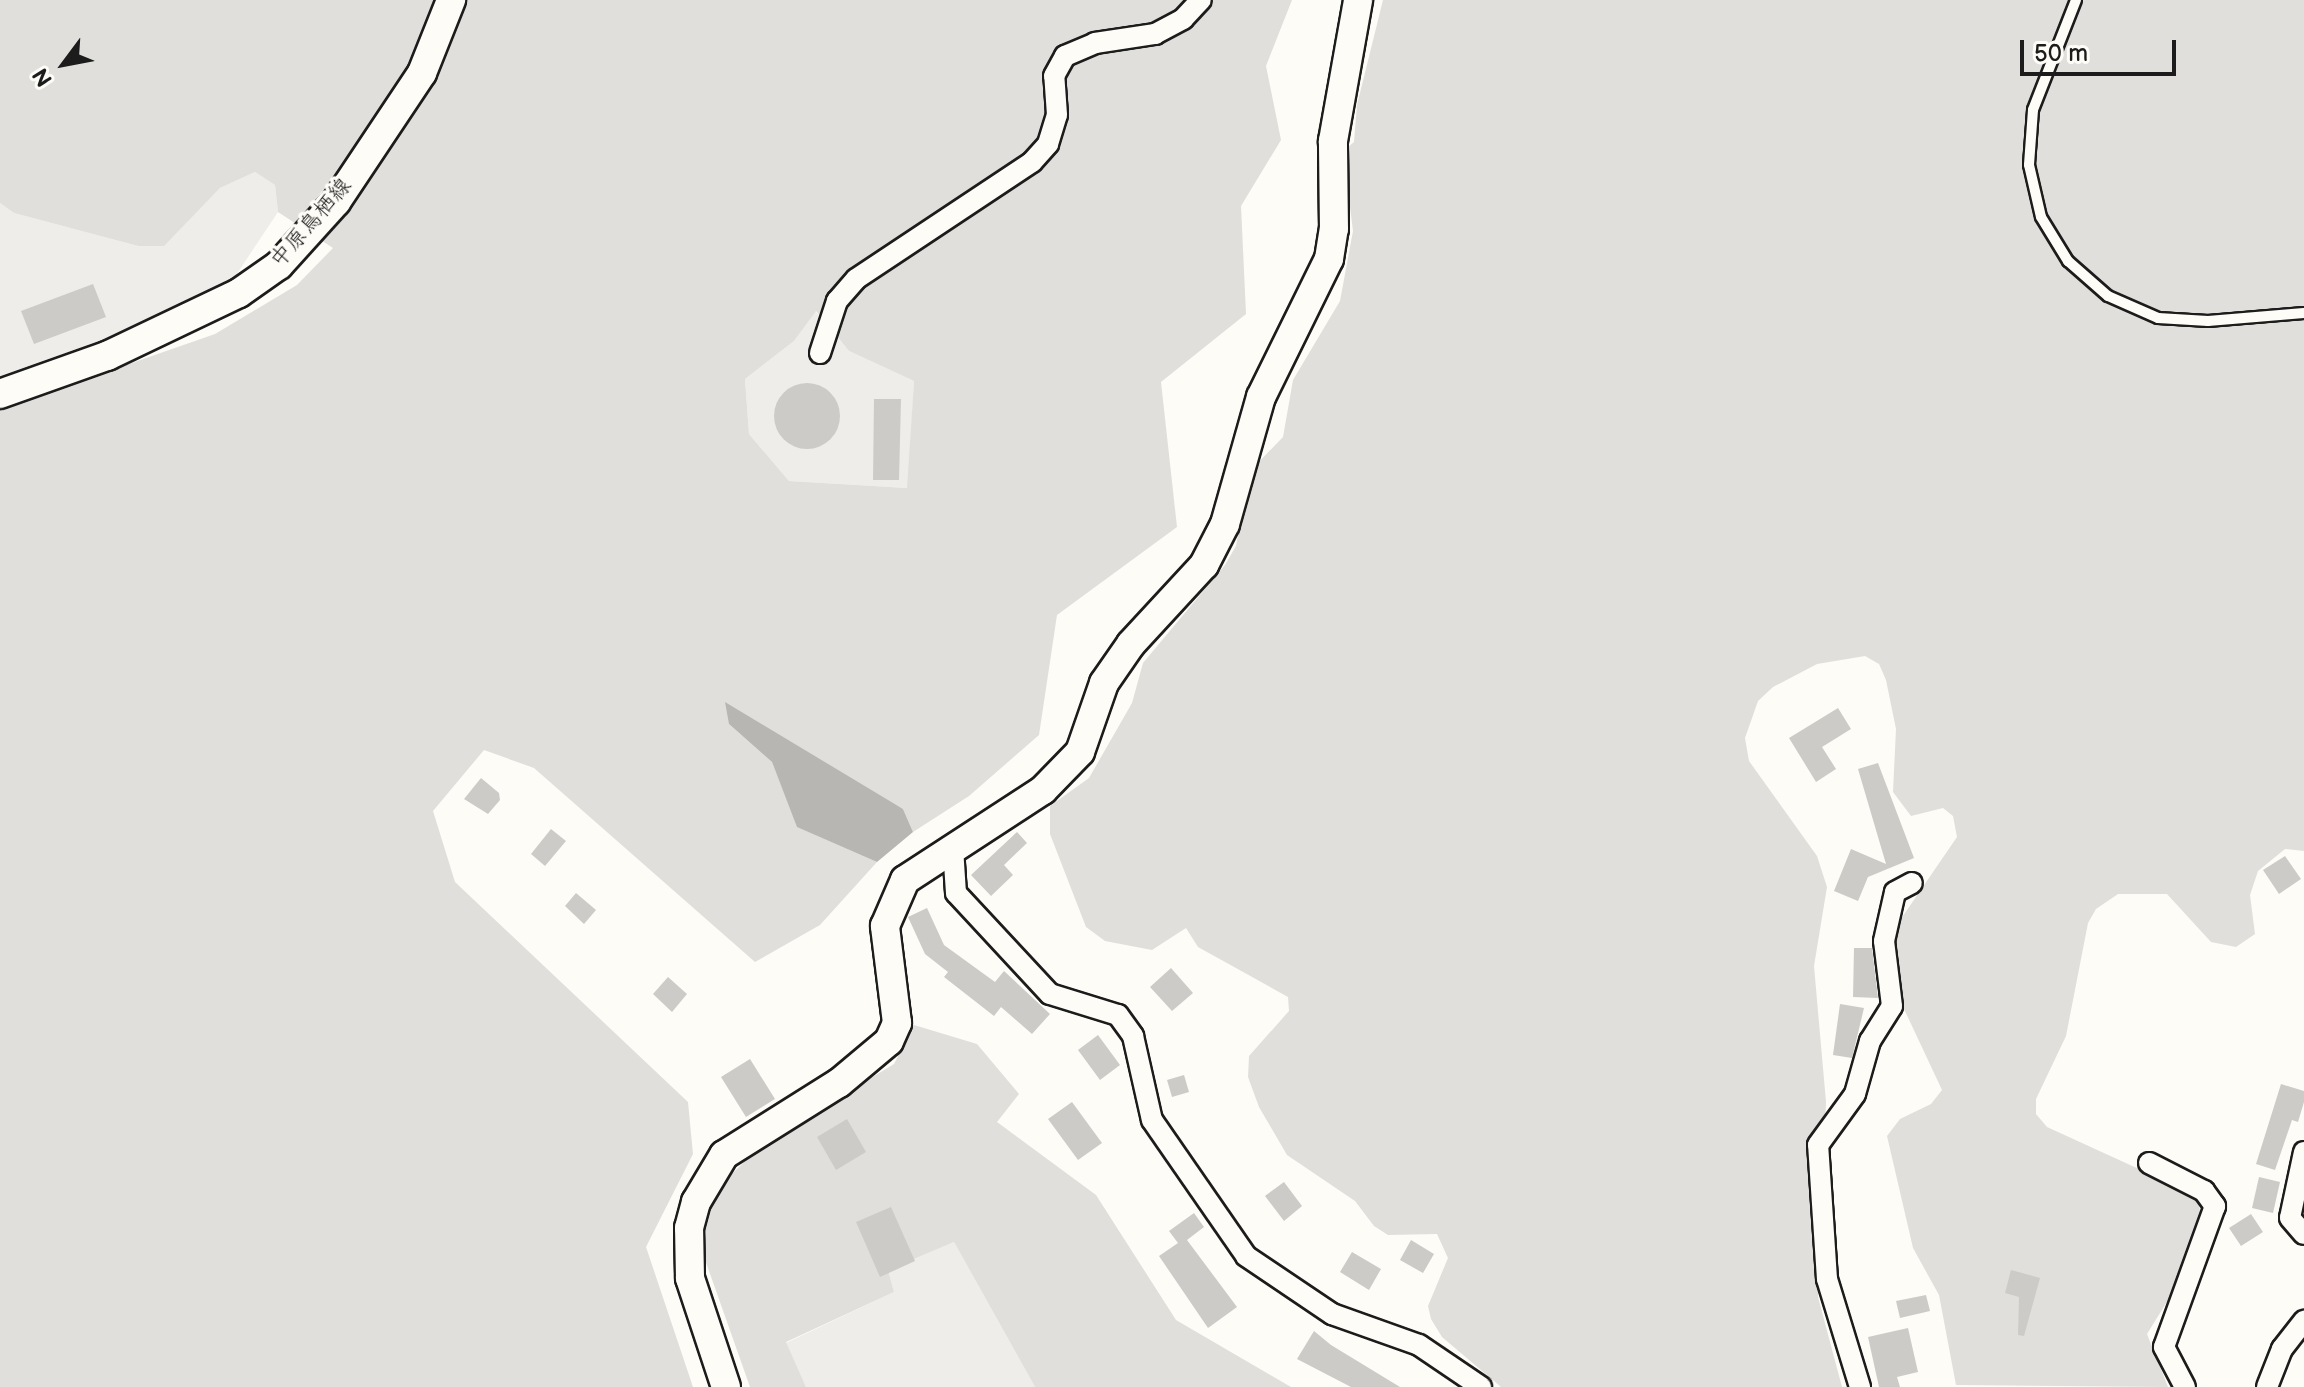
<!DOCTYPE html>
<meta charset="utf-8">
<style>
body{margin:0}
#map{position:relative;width:2304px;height:1387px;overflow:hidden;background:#fdfcf7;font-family:"Balsamiq Sans","Klee One",sans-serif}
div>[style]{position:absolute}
.built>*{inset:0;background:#eeede9}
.green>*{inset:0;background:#e0dfdb}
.water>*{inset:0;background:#b7b6b2}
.building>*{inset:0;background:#cccbc8}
.round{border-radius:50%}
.roads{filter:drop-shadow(2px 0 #1c1c1c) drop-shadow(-2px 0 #1c1c1c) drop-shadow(0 2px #1c1c1c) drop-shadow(0 -2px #1c1c1c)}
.lane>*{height:10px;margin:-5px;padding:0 5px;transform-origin:5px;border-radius:5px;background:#fdfcf7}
.street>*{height:20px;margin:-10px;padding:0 10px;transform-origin:10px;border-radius:10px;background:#fdfcf7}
.secondary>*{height:28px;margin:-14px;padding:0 14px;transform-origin:14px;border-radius:14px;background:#fdfcf7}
span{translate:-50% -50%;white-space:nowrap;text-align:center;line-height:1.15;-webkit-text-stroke:7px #fdfcf7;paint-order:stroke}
.street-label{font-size:22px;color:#1c1c1c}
.north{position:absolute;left:24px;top:24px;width:80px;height:80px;-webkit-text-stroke:6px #fdfcf7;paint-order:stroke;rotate:238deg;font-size:22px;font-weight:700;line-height:32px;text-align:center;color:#1c1c1c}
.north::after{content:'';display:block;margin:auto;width:28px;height:36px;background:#1c1c1c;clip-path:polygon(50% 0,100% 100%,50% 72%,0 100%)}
.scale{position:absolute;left:2020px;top:40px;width:156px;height:36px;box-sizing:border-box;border:4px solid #1c1c1c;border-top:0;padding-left:10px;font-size:24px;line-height:28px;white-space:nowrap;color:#1c1c1c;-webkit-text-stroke:6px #fdfcf7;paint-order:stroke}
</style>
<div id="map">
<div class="built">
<i style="clip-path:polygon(255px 172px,275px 185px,278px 212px,236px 275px,161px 320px,0 378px,0 203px,14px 213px,138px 246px,163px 246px,220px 188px)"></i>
<i style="clip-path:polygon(815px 311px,849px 351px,914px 381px,908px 488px,789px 481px,749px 434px,745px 379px,794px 341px)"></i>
<i style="clip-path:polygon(954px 1242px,1035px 1387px,806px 1387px,786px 1343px,894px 1292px,888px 1270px)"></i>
</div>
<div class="green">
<i style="clip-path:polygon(evenodd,0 0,1292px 0,1266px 66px,1281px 140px,1241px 206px,1246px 314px,1161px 382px,1177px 527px,1057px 615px,1039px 735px,969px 796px,913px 832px,903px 809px,729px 724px,772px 762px,798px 827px,877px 862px,820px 925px,755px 962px,534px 768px,484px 750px,433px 811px,455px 882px,688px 1102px,693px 1154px,646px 1247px,693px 1387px,0 1387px,0 409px,215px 334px,297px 285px,333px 248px,278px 212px,275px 185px,255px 172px,220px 188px,164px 246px,138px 246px,14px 213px,0 203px,0 0,816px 311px,849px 351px,914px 381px,907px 488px,789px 481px,749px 434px,745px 379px,794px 341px,816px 311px)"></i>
<i style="clip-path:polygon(1383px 0,2304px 0,2304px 851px,2285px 849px,2258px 871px,2250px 895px,2255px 934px,2236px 947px,2211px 942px,2167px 894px,2118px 894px,2096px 909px,2088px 923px,2066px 1036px,2036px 1099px,2036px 1114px,2047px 1127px,2198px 1196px,2200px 1212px,2178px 1284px,2147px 1334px,2168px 1387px,1956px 1385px,1939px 1295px,1913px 1248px,1887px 1136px,1900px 1119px,1931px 1104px,1942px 1090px,1897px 994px,1892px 974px,1894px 929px,1957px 837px,1953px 816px,1943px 808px,1911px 816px,1893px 792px,1896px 729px,1886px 680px,1879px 664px,1865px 656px,1817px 664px,1773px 687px,1758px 701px,1745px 738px,1749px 761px,1817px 856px,1827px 887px,1814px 966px,1826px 1102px,1818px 1297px,1842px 1387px,1501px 1387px,1442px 1337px,1431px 1319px,1428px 1306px,1448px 1258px,1437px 1234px,1388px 1235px,1374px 1226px,1355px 1201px,1287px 1155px,1259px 1107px,1248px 1077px,1249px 1056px,1289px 1011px,1288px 997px,1198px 947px,1186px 928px,1152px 950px,1105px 941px,1086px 927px,1050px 834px,1050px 806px,1089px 778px,1132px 703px,1143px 663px,1225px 565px,1236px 546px,1250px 471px,1283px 437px,1293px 380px,1340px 301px,1353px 231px,1343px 151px,1354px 142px,1357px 105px)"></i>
<i style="clip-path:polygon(914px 1025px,977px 1044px,1019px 1094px,997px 1122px,1096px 1195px,1176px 1320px,1291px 1387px,1035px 1387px,954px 1242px,888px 1270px,894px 1292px,786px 1342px,806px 1387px,750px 1387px,697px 1237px,714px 1191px,764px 1143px,894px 1064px)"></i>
</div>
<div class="water">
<i style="clip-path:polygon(725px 702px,903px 809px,913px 832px,877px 862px,797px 827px,772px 762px,729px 724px)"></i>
</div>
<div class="building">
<i style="clip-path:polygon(93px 284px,106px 317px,34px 344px,21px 311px)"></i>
<i class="round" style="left:774px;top:383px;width:66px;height:66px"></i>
<i style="clip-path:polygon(874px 399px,901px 399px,899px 480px,873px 480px)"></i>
<i style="clip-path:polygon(1838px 708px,1851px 729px,1822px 747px,1836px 769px,1816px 782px,1789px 738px)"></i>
<i style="clip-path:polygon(1878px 763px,1914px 858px,1868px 877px,1858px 901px,1834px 891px,1851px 849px,1886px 864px,1858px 769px)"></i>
<i style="clip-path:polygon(481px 778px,499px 793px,500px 800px,488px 814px,464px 799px)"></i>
<i style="clip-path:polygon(551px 829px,566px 841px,545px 866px,531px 854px)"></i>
<i style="clip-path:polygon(1017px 832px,1027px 843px,1004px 865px,1013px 875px,991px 896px,971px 875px)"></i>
<i style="clip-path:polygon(2285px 856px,2301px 879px,2279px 894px,2263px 870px)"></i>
<i style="clip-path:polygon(576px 893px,596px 910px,584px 924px,565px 906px)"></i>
<i style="clip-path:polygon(927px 908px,944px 945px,995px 982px,1004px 971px,1050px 1014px,1032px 1034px,1001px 1007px,994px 1016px,944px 977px,948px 972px,925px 954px,908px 917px)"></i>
<i style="clip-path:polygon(1854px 948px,1872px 948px,1878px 998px,1853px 997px)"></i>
<i style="clip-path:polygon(1171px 968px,1193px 993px,1172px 1011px,1150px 987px)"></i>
<i style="clip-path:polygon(668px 977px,687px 994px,672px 1012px,653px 994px)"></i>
<i style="clip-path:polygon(1840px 1004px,1864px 1008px,1852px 1058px,1833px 1055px)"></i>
<i style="clip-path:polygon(1098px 1035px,1120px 1065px,1100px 1080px,1078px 1050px)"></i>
<i style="clip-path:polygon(750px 1059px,775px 1099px,746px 1117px,721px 1077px)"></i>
<i style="clip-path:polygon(1184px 1075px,1189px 1092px,1172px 1097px,1167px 1080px)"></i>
<i style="clip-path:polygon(2281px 1084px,2304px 1091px,2304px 1102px,2298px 1122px,2292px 1120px,2275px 1170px,2256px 1164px)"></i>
<i style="clip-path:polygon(1072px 1102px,1102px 1143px,1078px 1160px,1048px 1119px)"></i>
<i style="clip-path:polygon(847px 1119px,866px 1152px,836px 1170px,817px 1137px)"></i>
<i style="clip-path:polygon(2259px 1177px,2280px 1182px,2273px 1213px,2252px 1208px)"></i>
<i style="clip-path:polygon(1284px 1182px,1302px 1206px,1284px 1221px,1265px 1196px)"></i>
<i style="clip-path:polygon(891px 1207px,915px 1261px,880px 1277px,856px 1222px)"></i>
<i style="clip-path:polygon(1194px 1213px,1204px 1227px,1187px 1240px,1237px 1307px,1208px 1328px,1159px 1256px,1178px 1243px,1169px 1231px)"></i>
<i style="clip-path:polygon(2251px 1214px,2263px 1232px,2241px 1246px,2229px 1228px)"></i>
<i style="clip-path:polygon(1411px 1240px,1434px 1254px,1423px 1273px,1400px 1260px)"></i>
<i style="clip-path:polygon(1352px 1252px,1381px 1269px,1369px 1290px,1340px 1272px)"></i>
<i style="clip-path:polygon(2011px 1270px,2040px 1278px,2024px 1336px,2018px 1335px,2019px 1297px,2005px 1293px)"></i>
<i style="clip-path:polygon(1926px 1295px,1930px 1311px,1900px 1318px,1896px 1301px)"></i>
<i style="clip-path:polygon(1908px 1328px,1918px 1372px,1897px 1377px,1900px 1387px,1879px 1387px,1868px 1337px)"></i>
<i style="clip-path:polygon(1314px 1331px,1331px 1345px,1400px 1387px,1351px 1387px,1297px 1359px)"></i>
</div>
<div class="roads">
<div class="lane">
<i style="left:2076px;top:0;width:118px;rotate:111.4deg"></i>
<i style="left:2033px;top:110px;width:55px;rotate:94.2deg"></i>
<i style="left:2029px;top:165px;width:53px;rotate:77deg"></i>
<i style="left:2041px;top:217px;width:52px;rotate:58.5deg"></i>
<i style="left:2068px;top:261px;width:53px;rotate:41.2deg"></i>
<i style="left:2108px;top:296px;width:55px;rotate:23.7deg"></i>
<i style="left:2158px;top:318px;width:50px;rotate:3.4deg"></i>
<i style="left:2208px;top:321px;width:96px;rotate:-4.8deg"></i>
</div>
<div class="street">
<i style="left:820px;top:353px;width:55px;rotate:-71.9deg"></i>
<i style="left:837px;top:301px;width:29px;rotate:-49deg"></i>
<i style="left:856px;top:279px;width:211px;rotate:-33.6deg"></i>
<i style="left:1032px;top:162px;width:24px;rotate:-48deg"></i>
<i style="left:1048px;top:144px;width:30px;rotate:-73deg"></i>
<i style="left:1057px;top:115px;width:39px;rotate:-94deg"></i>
<i style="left:1054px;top:76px;width:23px;rotate:-61deg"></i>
<i style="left:1065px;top:56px;width:33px;rotate:-23deg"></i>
<i style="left:1095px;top:43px;width:61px;rotate:-8.5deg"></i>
<i style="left:1155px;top:34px;width:32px;rotate:-28deg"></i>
<i style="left:1183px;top:19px;width:26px;rotate:-47deg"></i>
<i style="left:953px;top:848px;width:45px;rotate:86.2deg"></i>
<i style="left:956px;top:893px;width:138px;rotate:47.1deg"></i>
<i style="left:1050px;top:994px;width:71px;rotate:17.2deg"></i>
<i style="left:1118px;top:1015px;width:26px;rotate:54deg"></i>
<i style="left:1133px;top:1036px;width:86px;rotate:77.3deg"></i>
<i style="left:1152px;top:1120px;width:165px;rotate:55.3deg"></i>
<i style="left:1246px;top:1256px;width:104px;rotate:34deg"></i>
<i style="left:1332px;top:1314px;width:92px;rotate:19.6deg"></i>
<i style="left:1419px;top:1345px;width:75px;rotate:34.1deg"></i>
<i style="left:2304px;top:1152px;width:67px;rotate:102deg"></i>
<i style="left:2290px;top:1218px;width:21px;rotate:49deg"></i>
<i style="left:2149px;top:1163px;width:62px;rotate:27deg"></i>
<i style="left:2204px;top:1191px;width:19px;rotate:54deg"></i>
<i style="left:2215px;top:1206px;width:150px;rotate:109.9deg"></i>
<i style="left:2164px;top:1347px;width:45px;rotate:62.3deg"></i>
<i style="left:1860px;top:1387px;width:113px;rotate:-107deg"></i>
<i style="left:1827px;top:1279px;width:134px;rotate:-93.8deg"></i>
<i style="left:1818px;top:1145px;width:63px;rotate:-54deg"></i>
<i style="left:1855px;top:1094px;width:55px;rotate:-74.2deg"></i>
<i style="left:1870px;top:1041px;width:41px;rotate:-57.8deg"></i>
<i style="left:1892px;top:1006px;width:65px;rotate:-97deg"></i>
<i style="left:1884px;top:941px;width:50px;rotate:-77.3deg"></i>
<i style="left:1895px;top:892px;width:19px;rotate:-28deg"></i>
<i style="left:2267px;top:1387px;width:41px;rotate:-68.5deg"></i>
<i style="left:2282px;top:1349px;width:36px;rotate:-52deg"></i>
</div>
<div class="secondary">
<i style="left:0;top:394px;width:114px;rotate:-19.6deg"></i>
<i style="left:107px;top:356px;width:146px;rotate:-25.5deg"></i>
<i style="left:239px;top:293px;width:49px;rotate:-35deg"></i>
<i style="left:279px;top:265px;width:85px;rotate:-47.9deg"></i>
<i style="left:336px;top:202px;width:155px;rotate:-56.3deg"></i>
<i style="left:422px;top:73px;width:79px;rotate:-68.3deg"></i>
<i style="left:726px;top:1387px;width:115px;rotate:-108.3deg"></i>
<i style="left:690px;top:1278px;width:50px;rotate:-91.1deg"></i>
<i style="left:689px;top:1228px;width:27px;rotate:-75deg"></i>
<i style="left:696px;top:1202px;width:55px;rotate:-59.2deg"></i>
<i style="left:724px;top:1155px;width:136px;rotate:-32.1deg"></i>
<i style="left:839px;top:1083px;width:65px;rotate:-40deg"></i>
<i style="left:889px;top:1041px;width:20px;rotate:-66deg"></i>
<i style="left:897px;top:1023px;width:98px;rotate:-97.1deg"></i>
<i style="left:885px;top:926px;width:50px;rotate:-66.5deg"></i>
<i style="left:905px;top:880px;width:165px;rotate:-33.1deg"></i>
<i style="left:1043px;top:790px;width:53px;rotate:-45.8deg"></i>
<i style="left:1080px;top:752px;width:73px;rotate:-70.8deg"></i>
<i style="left:1104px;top:683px;width:47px;rotate:-55.3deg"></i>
<i style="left:1131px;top:644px;width:108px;rotate:-47.3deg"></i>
<i style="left:1204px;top:565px;width:46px;rotate:-62.9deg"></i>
<i style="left:1225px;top:524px;width:132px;rotate:-74.2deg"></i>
<i style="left:1261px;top:397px;width:154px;rotate:-63.8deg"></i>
<i style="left:1329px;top:259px;width:30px;rotate:-81deg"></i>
<i style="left:1334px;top:229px;width:88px;rotate:-90.7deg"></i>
<i style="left:1333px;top:141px;width:143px;rotate:-79.9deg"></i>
</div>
</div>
<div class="street-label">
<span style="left:311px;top:223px;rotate:-49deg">中原鳥栖線</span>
</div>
<div class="north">N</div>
<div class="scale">50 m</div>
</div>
